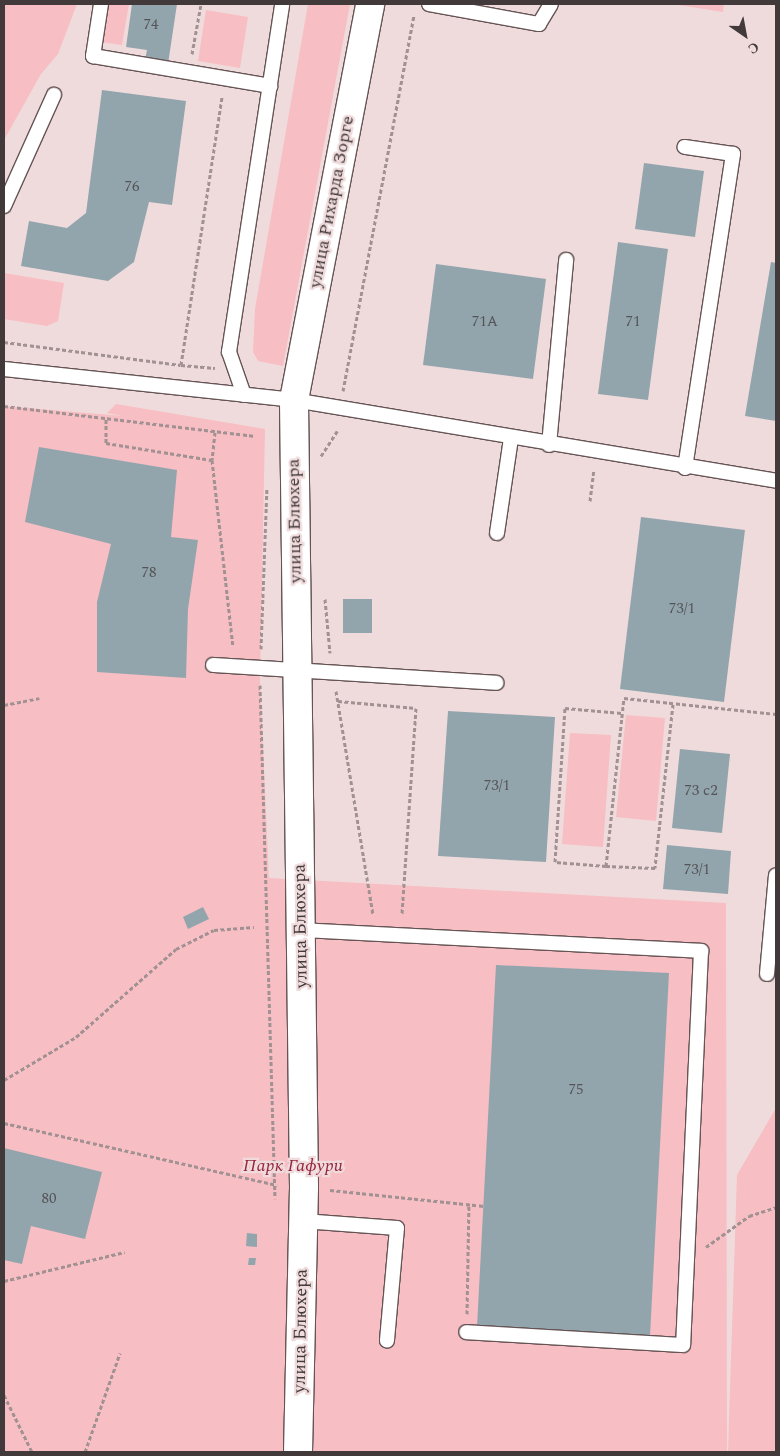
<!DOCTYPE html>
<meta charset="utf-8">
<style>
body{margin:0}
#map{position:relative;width:780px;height:1456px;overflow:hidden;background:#f0dbdc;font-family:Spectral,serif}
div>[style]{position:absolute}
.green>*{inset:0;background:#f7bec3}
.building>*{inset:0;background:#92a5ad}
.path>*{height:3px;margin-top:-1.5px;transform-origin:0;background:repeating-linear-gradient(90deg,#a19192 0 4px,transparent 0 6.5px)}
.roads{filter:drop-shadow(1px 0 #665455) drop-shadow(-1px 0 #665455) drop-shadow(0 1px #665455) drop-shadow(0 -1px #665455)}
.service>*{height:14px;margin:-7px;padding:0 7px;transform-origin:7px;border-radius:7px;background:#fff}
.minor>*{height:28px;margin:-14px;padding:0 14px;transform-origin:14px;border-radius:14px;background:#fff}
span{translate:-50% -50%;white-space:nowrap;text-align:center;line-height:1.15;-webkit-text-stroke:4.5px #f0dbdc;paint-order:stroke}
.number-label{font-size:15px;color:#555457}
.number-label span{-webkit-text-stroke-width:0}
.street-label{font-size:18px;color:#41393a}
.park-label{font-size:18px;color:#96253e;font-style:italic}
.frame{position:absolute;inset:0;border:5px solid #41393a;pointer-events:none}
.north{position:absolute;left:720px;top:10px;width:50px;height:50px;-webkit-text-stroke:4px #f0dbdc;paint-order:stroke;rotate:147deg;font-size:14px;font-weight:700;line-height:20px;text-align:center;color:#41393a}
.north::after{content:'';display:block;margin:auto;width:18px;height:22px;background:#41393a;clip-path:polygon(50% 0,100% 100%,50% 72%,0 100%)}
</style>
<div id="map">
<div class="green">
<i style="clip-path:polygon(4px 4px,77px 4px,58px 54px,41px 74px,4px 140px)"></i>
<i style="clip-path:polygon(106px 4px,129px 4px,122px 45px,100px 42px)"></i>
<i style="clip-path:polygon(308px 4px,350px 4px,283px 366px,258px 361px,253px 352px,255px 309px)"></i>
<i style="clip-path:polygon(672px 4px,724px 4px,723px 12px)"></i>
<i style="clip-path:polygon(206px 10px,248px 17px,240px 68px,198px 61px)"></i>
<i style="clip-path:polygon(4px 273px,64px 283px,58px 321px,47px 326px,4px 319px)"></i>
<i style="clip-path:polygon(116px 404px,265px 429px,260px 681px,269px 878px,726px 903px,727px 1452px,4px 1452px,4px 406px,123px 416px,107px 413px)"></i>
<i style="clip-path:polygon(626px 715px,665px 718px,656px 821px,616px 817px)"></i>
<i style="clip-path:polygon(570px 733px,611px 735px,603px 847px,562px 844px)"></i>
<i style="clip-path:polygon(776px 1108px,776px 1452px,728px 1452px,737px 1175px)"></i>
</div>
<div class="building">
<i style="clip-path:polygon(132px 4px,177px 4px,168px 64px,145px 60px,147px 50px,126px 47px)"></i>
<i style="clip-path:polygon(102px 90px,186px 101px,172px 205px,149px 202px,134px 262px,108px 281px,21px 266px,29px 221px,67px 228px,86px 213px)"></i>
<i style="clip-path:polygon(644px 163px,704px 171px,695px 237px,635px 229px)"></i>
<i style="clip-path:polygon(618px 242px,668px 249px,648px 400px,598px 394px)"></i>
<i style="clip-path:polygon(771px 262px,776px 263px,776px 421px,745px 416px)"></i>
<i style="clip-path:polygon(436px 264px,546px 279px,533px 379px,423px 365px)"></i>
<i style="clip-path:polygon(39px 447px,177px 470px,171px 537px,198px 540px,188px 609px,186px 678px,97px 672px,97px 602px,111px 544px,25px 522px)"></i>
<i style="clip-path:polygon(641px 517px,745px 530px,724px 702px,620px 689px)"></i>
<i style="clip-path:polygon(343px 599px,372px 599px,372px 633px,343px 633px)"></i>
<i style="clip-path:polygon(448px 711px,555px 717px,546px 862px,438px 856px)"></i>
<i style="clip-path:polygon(680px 749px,730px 754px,722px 833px,672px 828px)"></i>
<i style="clip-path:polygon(667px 845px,731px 851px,728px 894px,663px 889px)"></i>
<i style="clip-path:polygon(203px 907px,209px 919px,188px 929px,183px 917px)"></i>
<i style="clip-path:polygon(496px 965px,669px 973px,650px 1336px,477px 1327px)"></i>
<i style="clip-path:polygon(4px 1148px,102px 1172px,85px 1239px,31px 1226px,22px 1264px,4px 1260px)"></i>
<i style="clip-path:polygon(247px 1233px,257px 1234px,257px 1247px,246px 1246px)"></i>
<i style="clip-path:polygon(249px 1258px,256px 1258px,255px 1265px,248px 1265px)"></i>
</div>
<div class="path">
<i style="left:192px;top:54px;width:51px;rotate:-79.8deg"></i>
<i style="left:4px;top:342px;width:178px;rotate:7.4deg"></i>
<i style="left:181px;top:365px;width:271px;rotate:-81.3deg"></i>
<i style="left:181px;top:365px;width:34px;rotate:5deg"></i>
<i style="left:343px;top:391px;width:382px;rotate:-79.3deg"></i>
<i style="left:4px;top:406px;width:253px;rotate:6.8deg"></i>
<i style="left:106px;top:419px;width:24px;rotate:90deg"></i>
<i style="left:106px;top:443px;width:107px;rotate:9.1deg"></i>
<i style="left:215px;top:432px;width:28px;rotate:96deg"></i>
<i style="left:212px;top:460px;width:188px;rotate:83.6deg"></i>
<i style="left:321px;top:456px;width:30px;rotate:-57deg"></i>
<i style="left:590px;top:501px;width:32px;rotate:-83deg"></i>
<i style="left:325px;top:599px;width:54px;rotate:84.7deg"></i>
<i style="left:261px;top:649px;width:161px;rotate:-87.9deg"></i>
<i style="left:260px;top:685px;width:514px;rotate:88.33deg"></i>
<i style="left:336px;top:691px;width:226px;rotate:80.6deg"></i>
<i style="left:338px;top:701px;width:78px;rotate:5.1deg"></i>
<i style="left:416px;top:708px;width:208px;rotate:93.9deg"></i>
<i style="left:673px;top:704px;width:165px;rotate:96.3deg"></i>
<i style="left:655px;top:868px;width:49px;rotate:-177.7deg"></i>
<i style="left:606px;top:866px;width:169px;rotate:-83.9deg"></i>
<i style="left:624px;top:698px;width:153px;rotate:6deg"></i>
<i style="left:4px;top:705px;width:36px;rotate:-11deg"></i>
<i style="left:606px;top:866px;width:51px;rotate:-175.5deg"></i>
<i style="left:555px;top:862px;width:154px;rotate:-86.3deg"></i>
<i style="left:565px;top:708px;width:57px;rotate:5deg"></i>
<i style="left:4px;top:1080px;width:84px;rotate:-30.8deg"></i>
<i style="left:76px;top:1037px;width:133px;rotate:-41.3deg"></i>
<i style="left:176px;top:949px;width:42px;rotate:-26.6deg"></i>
<i style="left:214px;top:930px;width:40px;rotate:-4.3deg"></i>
<i style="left:4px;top:1123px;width:280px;rotate:12.8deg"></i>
<i style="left:330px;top:1190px;width:155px;rotate:5.9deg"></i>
<i style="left:706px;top:1247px;width:53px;rotate:-35.8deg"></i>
<i style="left:749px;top:1216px;width:28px;rotate:-18deg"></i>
<i style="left:4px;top:1281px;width:124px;rotate:-13.5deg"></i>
<i style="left:467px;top:1314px;width:110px;rotate:-89deg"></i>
<i style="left:4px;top:1395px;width:64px;rotate:63.8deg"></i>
<i style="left:85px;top:1452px;width:105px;rotate:-70.5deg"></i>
</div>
<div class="roads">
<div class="service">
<i style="left:101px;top:4px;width:53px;rotate:98.7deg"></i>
<i style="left:93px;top:56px;width:180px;rotate:9.6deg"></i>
<i style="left:429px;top:4px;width:112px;rotate:10.3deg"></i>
<i style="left:539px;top:24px;width:23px;rotate:-59deg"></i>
<i style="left:4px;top:206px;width:122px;rotate:-65.8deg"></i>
<i style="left:4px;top:369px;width:292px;rotate:6.1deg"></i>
<i style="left:294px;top:400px;width:489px;rotate:9.5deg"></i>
<i style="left:244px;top:395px;width:46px;rotate:-109.2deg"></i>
<i style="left:229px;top:352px;width:352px;rotate:-81.3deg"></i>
<i style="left:549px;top:445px;width:186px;rotate:-84.7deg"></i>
<i style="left:685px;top:468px;width:318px;rotate:-81.3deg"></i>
<i style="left:733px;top:154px;width:49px;rotate:-171.7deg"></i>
<i style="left:497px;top:533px;width:96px;rotate:-81.6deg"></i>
<i style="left:213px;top:665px;width:284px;rotate:3.6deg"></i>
<i style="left:301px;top:930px;width:401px;rotate:3deg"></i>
<i style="left:701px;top:951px;width:394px;rotate:92.6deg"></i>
<i style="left:683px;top:1345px;width:217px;rotate:-176.6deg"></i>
<i style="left:767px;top:974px;width:99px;rotate:-84.8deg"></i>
<i style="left:303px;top:1221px;width:94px;rotate:4.3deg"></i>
<i style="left:397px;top:1228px;width:113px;rotate:95.1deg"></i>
</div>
<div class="minor">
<i style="left:298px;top:1452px;width:265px;rotate:-88.7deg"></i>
<i style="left:304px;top:1187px;width:787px;rotate:-90.73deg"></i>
<i style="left:294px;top:400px;width:403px;rotate:-79.1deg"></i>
</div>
</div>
<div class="number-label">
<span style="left:151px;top:25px">74</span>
<span style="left:132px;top:187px">76</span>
<span style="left:485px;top:322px">71А</span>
<span style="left:633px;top:322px">71</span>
<span style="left:149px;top:573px">78</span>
<span style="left:682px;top:609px">73/1</span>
<span style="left:497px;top:786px">73/1</span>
<span style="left:701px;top:791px">73 с2</span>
<span style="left:697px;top:870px">73/1</span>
<span style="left:576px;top:1090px">75</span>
<span style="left:49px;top:1199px">80</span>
</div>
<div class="street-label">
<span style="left:332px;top:202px;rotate:-79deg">улица Рихарда Зорге</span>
<span style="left:295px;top:521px;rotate:-91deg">улица Блюхера</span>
<span style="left:301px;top:926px;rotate:-91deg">улица Блюхера</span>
<span style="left:301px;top:1331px;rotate:-89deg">улица Блюхера</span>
</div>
<div class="park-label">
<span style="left:293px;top:1166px">Парк Гафури</span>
</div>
<div class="frame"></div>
<div class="north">С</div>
</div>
